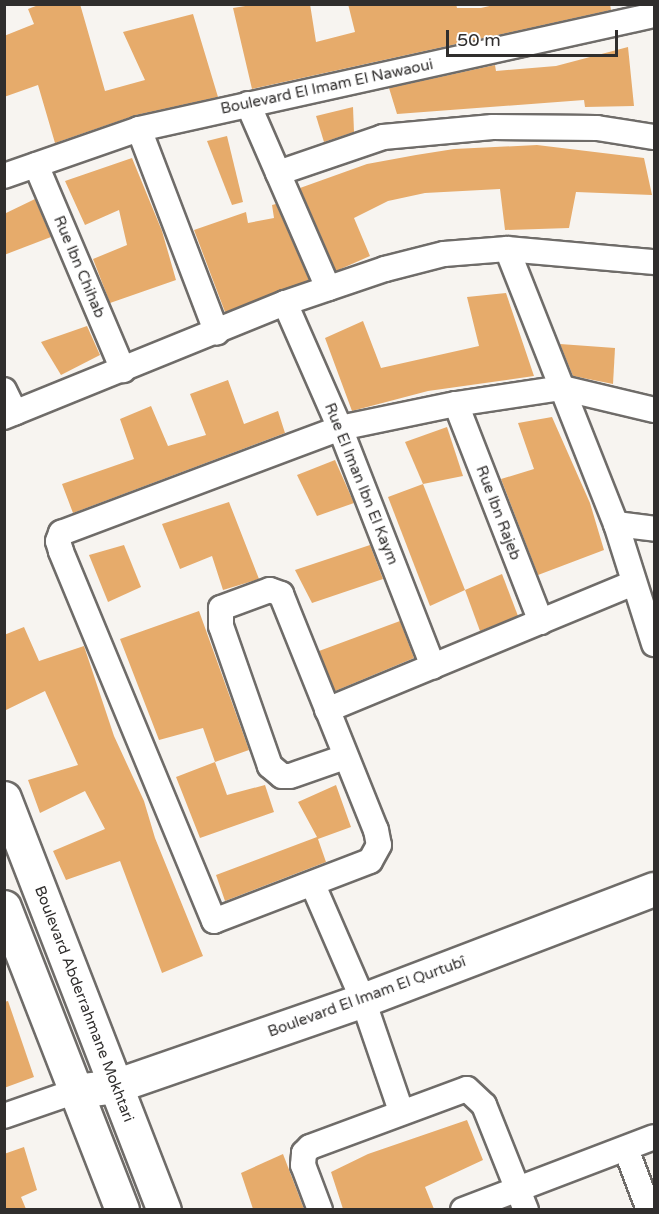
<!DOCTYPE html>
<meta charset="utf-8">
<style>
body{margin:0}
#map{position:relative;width:659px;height:1214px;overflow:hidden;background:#f7f4f0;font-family:"Varela Round",sans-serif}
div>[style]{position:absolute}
.building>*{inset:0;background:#e6ab6b}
.roads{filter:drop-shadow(2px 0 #6f6c69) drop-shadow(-2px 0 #6f6c69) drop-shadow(0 2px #6f6c69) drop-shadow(0 -2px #6f6c69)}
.street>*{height:24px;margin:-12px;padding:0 12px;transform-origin:12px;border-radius:12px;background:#fff}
.secondary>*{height:33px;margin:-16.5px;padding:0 16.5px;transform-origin:16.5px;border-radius:16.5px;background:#fff}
span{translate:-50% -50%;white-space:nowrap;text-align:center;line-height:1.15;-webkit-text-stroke:4.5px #fff;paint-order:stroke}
.street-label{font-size:15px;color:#302e2d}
.frame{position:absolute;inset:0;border:6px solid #302e2d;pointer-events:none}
.scale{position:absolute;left:446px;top:30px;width:172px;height:27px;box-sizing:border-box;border:3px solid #302e2d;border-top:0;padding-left:8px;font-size:18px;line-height:21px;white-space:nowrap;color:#302e2d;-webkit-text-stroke:4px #fff;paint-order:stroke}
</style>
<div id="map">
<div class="building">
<i style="clip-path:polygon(41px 4px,80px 4px,105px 91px,145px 80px,123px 32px,193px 14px,218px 97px,136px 115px,55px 143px,38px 85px,4px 97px,4px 36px,34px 24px,28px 9px)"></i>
<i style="clip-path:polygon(258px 4px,310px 4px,316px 42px,355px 32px,348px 4px,456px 4px,457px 8px,481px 8px,498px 4px,610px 4px,611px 10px,252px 89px,233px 8px)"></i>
<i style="clip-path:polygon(628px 47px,634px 106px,585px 107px,584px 100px,397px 114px,389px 88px,495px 65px,496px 71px,556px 66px)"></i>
<i style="clip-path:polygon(353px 107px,354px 132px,324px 142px,316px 116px)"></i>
<i style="clip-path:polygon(227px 136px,243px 202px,232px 205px,207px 141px)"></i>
<i style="clip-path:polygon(537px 145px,644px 158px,652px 195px,576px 192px,569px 228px,505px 230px,500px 189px,425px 193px,388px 201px,354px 218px,370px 256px,336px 271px,300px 188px,367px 164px,416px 155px,454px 149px)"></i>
<i style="clip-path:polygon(132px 158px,162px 231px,176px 280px,110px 303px,93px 259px,127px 245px,119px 210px,85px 225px,65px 181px)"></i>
<i style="clip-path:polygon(35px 199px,51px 237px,4px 255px,4px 214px)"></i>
<i style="clip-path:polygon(276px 204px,309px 280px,225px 312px,194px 230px,246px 212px,248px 223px,274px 218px,272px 205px)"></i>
<i style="clip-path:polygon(506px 293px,534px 376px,428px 391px,352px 411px,325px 338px,363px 321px,381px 368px,479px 346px,467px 297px)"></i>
<i style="clip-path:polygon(87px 326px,100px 355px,61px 375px,41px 342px)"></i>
<i style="clip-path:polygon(560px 344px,615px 348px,613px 384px,573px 376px)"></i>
<i style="clip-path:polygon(228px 380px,244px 424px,278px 411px,285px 433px,73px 513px,62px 484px,134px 459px,120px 419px,151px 406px,168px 446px,206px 435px,190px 394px)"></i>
<i style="clip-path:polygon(552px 417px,590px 503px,604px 550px,538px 575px,501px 479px,534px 469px,518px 423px)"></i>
<i style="clip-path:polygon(447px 427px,463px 476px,423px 484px,405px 442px)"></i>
<i style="clip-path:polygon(335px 460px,354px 503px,317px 516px,297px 475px)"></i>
<i style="clip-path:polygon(423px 484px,465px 590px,430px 606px,388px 497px)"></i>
<i style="clip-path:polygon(229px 502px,259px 579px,223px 590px,212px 556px,180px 569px,162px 524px)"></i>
<i style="clip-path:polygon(124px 545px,141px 587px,108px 602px,89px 555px)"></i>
<i style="clip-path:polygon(370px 545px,383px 579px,312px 603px,295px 570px)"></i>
<i style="clip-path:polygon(502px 574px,518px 616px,480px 631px,465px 590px)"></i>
<i style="clip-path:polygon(199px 611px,249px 750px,215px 762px,203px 728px,159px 740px,120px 639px)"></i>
<i style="clip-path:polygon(400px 621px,414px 658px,335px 691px,319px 651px)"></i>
<i style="clip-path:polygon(24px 627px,39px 661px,84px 646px,114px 736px,144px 801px,155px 838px,203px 956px,162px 973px,120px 861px,66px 880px,53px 851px,105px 829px,85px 791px,40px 813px,28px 780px,78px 765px,45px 691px,4px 711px,4px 635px)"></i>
<i style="clip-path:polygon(215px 762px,227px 795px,265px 785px,274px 812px,200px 838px,176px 777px)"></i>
<i style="clip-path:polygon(336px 785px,351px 827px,318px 839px,326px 862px,225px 901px,216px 875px,317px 837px,298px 802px)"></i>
<i style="clip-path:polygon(8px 1001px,34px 1077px,4px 1088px,4px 1002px)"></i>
<i style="clip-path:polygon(467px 1120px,483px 1160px,425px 1187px,434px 1209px,343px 1209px,331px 1172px,368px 1154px)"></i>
<i style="clip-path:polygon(24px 1147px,37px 1190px,21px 1197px,26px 1209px,4px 1209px,4px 1154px)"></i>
<i style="clip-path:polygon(283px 1154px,304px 1209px,253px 1209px,241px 1173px)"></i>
</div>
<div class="roads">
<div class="street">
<i style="left:248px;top:104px;width:201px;rotate:66.5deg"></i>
<i style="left:139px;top:129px;width:218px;rotate:69.1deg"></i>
<i style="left:36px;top:165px;width:223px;rotate:67deg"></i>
<i style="left:278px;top:173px;width:111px;rotate:-18.9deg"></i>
<i style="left:383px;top:137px;width:110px;rotate:-5.2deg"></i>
<i style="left:493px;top:127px;width:104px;rotate:0.6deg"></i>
<i style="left:597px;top:128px;width:58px;rotate:9deg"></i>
<i style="left:4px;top:176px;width:143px;rotate:-19.2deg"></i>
<i style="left:139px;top:129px;width:527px;rotate:-12.48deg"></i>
<i style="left:507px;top:249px;width:296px;rotate:68.4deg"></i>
<i style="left:616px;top:524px;width:126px;rotate:72.4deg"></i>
<i style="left:285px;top:303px;width:137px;rotate:66.3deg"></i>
<i style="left:340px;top:428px;width:256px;rotate:68.7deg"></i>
<i style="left:4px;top:390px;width:25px;rotate:64deg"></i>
<i style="left:456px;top:404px;width:234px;rotate:68.7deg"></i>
<i style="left:4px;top:417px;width:303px;rotate:-22.1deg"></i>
<i style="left:285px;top:303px;width:106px;rotate:-18.8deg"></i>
<i style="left:385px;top:269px;width:61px;rotate:-14.3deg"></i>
<i style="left:444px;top:254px;width:63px;rotate:-4.5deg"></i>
<i style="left:507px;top:249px;width:148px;rotate:5.1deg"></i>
<i style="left:616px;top:524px;width:38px;rotate:7deg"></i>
<i style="left:327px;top:710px;width:332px;rotate:-22.5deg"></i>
<i style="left:345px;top:757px;width:58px;rotate:160.9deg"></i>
<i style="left:290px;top:776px;width:8px;rotate:180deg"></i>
<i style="left:282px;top:776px;width:16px;rotate:-140deg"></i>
<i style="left:270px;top:766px;width:148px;rotate:-109.3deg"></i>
<i style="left:221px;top:626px;width:18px;rotate:-90deg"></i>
<i style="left:221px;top:608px;width:52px;rotate:-20.2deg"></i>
<i style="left:270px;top:590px;width:12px;rotate:20deg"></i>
<i style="left:281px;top:594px;width:254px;rotate:68.1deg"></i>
<i style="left:376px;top:830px;width:15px;rotate:79deg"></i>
<i style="left:379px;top:845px;width:18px;rotate:119deg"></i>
<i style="left:370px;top:861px;width:167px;rotate:159deg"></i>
<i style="left:214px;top:921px;width:400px;rotate:-112.5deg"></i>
<i style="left:61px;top:551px;width:10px;rotate:-107deg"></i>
<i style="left:58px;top:541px;width:9px;rotate:-69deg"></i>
<i style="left:61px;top:533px;width:298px;rotate:-20.6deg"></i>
<i style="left:340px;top:428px;width:118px;rotate:-11.7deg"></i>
<i style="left:456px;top:404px;width:107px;rotate:-8.6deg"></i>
<i style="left:562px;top:388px;width:95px;rotate:13.4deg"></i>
<i style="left:313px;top:885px;width:125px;rotate:66.5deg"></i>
<i style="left:363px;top:1000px;width:117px;rotate:71.1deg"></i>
<i style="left:4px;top:1116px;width:76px;rotate:-19.1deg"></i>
<i style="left:626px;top:1149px;width:65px;rotate:69.3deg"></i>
<i style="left:320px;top:1210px;width:48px;rotate:-110.7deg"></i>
<i style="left:303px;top:1165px;width:12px;rotate:-85deg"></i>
<i style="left:304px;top:1153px;width:8px;rotate:-45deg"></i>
<i style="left:310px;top:1147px;width:167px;rotate:-20.3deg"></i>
<i style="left:467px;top:1089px;width:23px;rotate:43deg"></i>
<i style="left:484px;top:1105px;width:113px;rotate:68.2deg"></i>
<i style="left:463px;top:1210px;width:204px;rotate:-20.9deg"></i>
</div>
<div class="secondary">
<i style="left:4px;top:798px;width:442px;rotate:68.8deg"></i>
<i style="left:4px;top:907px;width:325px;rotate:68.7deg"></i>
<i style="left:76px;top:1091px;width:39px;rotate:-7deg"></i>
<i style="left:115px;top:1086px;width:262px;rotate:-19.1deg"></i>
<i style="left:363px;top:1000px;width:311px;rotate:-20.9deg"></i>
</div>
</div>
<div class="street-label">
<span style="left:327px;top:87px;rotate:-12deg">Boulevard El Imam El Nawaoui</span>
<span style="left:79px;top:267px;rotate:67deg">Rue Ibn Chihab</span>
<span style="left:361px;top:484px;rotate:68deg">Rue El Iman Ibn El Kaym</span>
<span style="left:498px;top:513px;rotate:69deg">Rue Ibn Rajeb</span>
<span style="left:367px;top:997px;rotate:-20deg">Boulevard El Imam El Qurtubî</span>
<span style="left:84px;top:1004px;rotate:69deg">Boulevard Abderrahmane Mokhtari</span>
</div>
<div class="frame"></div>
<div class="scale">50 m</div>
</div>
